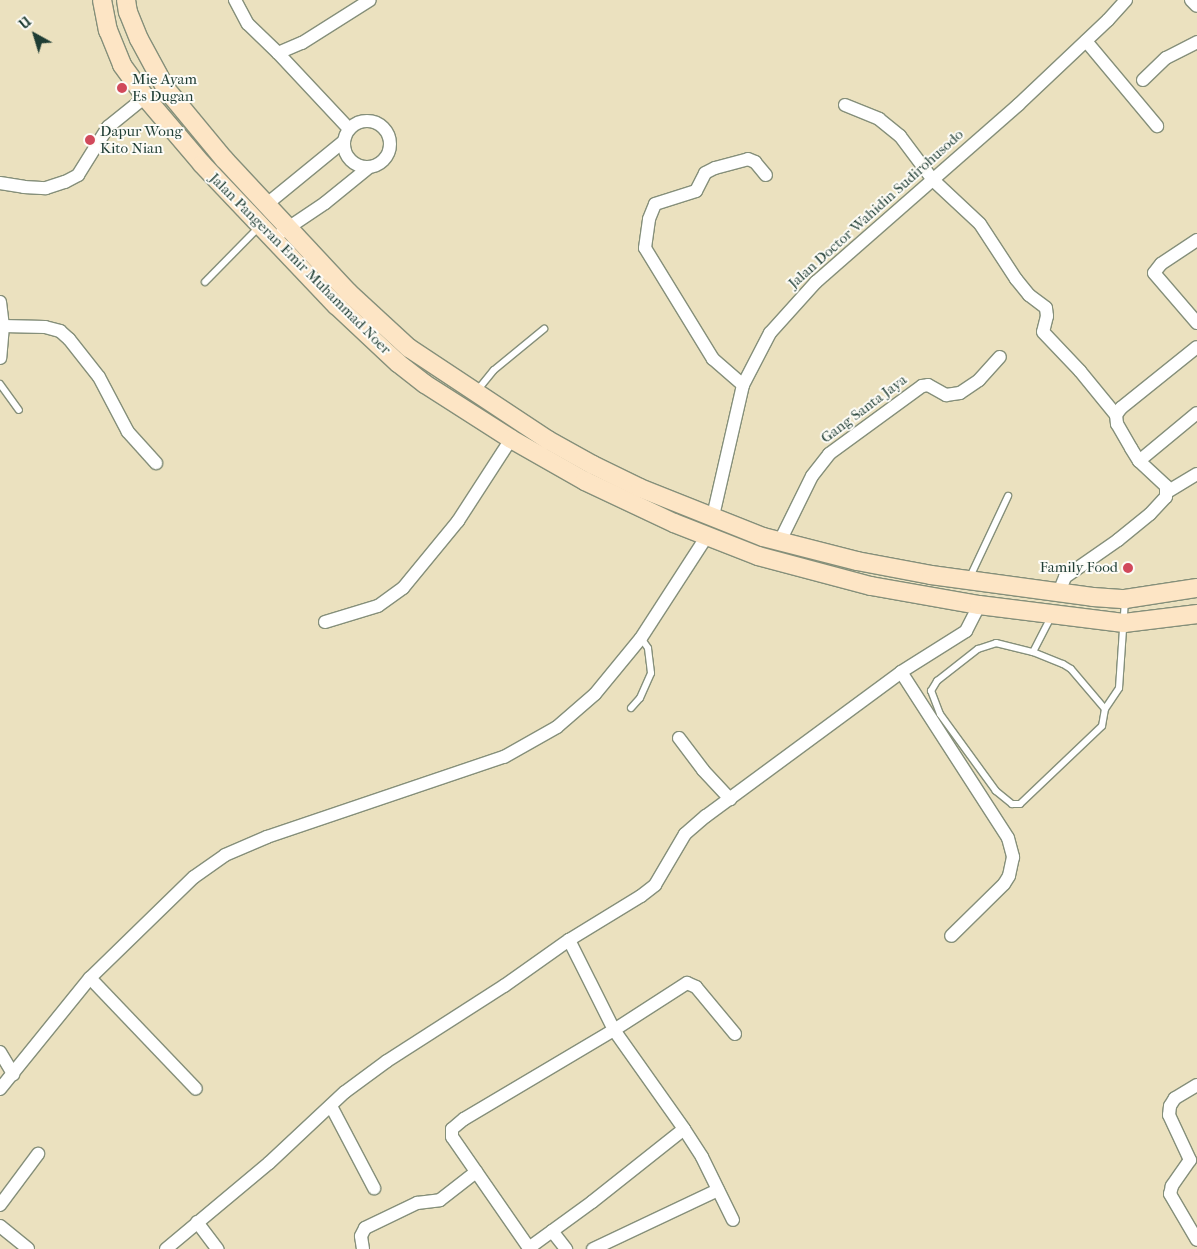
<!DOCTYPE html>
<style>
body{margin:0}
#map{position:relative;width:1197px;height:1249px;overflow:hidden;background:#ebe1bf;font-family:"IM FELL French Canon",serif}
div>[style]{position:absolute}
.roads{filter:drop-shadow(1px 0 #858f7a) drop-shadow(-1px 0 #858f7a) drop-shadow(0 1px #858f7a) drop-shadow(0 -1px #858f7a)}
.service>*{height:6px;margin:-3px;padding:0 3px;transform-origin:3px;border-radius:3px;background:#fff}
.minor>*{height:12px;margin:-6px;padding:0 6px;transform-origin:6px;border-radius:6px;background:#fff}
.minor>.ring{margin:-6px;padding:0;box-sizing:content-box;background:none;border:12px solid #fff;border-radius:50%}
.secondary>*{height:18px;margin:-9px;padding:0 9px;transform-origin:9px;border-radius:9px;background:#fde5c5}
.dots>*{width:14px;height:14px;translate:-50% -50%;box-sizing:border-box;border:2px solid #fdfcf7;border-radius:50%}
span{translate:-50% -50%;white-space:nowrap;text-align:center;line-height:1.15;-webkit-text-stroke:4px #fdfcf7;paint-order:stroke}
.poi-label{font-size:15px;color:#1f3d34}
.left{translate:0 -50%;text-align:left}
.right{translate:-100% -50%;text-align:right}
.street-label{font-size:15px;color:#1f3d34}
.north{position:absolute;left:10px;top:10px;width:50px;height:50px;-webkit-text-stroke:4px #fdfcf7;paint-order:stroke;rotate:321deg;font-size:14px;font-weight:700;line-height:20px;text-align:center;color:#1f3d34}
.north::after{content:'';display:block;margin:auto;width:18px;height:22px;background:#1f3d34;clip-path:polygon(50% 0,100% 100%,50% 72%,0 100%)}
</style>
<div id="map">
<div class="roads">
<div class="service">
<i style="left:205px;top:282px;width:77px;rotate:-45.5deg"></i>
<i style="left:0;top:384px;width:32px;rotate:54deg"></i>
<i style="left:476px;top:392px;width:28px;rotate:-51deg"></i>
<i style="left:494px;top:370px;width:65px;rotate:-39.4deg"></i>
<i style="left:969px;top:579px;width:92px;rotate:-64.8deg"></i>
<i style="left:996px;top:643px;width:38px;rotate:14deg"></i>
<i style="left:1033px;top:652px;width:32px;rotate:22deg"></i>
<i style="left:1063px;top:664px;width:9px;rotate:32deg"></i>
<i style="left:1071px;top:669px;width:52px;rotate:49.6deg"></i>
<i style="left:1105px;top:709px;width:17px;rotate:100deg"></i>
<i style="left:1102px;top:726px;width:113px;rotate:136.4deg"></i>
<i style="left:1020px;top:804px;width:8px;rotate:180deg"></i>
<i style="left:1012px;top:804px;width:21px;rotate:-141deg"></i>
<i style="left:996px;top:791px;width:95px;rotate:-126deg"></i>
<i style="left:940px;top:714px;width:25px;rotate:-111deg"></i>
<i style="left:931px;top:691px;width:12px;rotate:-59deg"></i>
<i style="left:937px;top:681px;width:52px;rotate:-38deg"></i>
<i style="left:978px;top:649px;width:19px;rotate:-18deg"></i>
<i style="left:1033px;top:652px;width:42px;rotate:-62.8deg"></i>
<i style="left:631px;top:708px;width:13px;rotate:-48deg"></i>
<i style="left:640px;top:698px;width:27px;rotate:-66deg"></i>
<i style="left:651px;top:673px;width:25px;rotate:-97deg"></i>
<i style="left:648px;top:648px;width:12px;rotate:-125deg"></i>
<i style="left:1105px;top:709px;width:25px;rotate:-56deg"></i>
<i style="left:1119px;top:688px;width:88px;rotate:-86.1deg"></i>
</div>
<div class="minor">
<i style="left:235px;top:0;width:27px;rotate:62deg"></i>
<i style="left:248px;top:24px;width:42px;rotate:44deg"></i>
<i style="left:278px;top:53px;width:104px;rotate:46.9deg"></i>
<i style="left:1191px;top:0;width:8px;rotate:45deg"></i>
<i style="left:1086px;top:41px;width:111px;rotate:50.1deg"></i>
<i style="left:278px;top:53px;width:26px;rotate:-23deg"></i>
<i style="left:302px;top:43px;width:80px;rotate:-32.3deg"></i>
<i style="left:1143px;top:80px;width:32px;rotate:-44deg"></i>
<i style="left:1166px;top:58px;width:35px;rotate:-27deg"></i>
<i style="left:845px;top:105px;width:37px;rotate:22deg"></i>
<i style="left:879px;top:119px;width:27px;rotate:39deg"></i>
<i style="left:900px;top:136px;width:55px;rotate:53.1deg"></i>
<i style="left:933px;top:180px;width:64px;rotate:43.1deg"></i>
<i style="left:980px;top:224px;width:66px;rotate:56.8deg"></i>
<i style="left:1016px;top:279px;width:21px;rotate:51deg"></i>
<i style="left:1029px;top:295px;width:21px;rotate:37deg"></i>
<i style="left:1046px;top:308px;width:8px;rotate:83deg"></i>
<i style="left:1047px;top:316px;width:16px;rotate:104deg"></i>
<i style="left:1043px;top:332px;width:54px;rotate:46.5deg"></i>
<i style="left:1080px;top:371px;width:57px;rotate:50.7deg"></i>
<i class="ring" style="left:344px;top:121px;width:34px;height:34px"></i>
<i style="left:0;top:183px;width:24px;rotate:9deg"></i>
<i style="left:24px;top:187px;width:22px;rotate:3deg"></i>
<i style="left:46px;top:188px;width:20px;rotate:-18deg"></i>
<i style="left:65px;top:182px;width:15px;rotate:-28deg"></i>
<i style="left:78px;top:175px;width:57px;rotate:-58deg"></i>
<i style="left:108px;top:127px;width:48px;rotate:-39deg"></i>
<i style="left:267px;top:204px;width:99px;rotate:-39.3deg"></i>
<i style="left:282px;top:232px;width:52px;rotate:-34deg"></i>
<i style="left:325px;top:203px;width:55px;rotate:-39.1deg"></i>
<i style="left:1197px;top:240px;width:43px;rotate:146.3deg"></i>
<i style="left:1161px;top:264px;width:11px;rotate:128deg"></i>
<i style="left:1154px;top:273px;width:66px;rotate:49.3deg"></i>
<i style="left:0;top:302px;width:24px;rotate:83deg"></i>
<i style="left:3px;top:326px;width:32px;rotate:95deg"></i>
<i style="left:3px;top:326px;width:42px;rotate:1.4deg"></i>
<i style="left:45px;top:327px;width:16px;rotate:15deg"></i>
<i style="left:60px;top:331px;width:12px;rotate:42deg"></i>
<i style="left:69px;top:339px;width:48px;rotate:51.7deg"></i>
<i style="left:99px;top:377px;width:62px;rotate:62.2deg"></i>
<i style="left:128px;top:432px;width:42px;rotate:47.9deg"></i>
<i style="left:743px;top:385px;width:40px;rotate:-139deg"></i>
<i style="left:713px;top:359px;width:130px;rotate:-121.5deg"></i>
<i style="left:645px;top:248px;width:29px;rotate:-82deg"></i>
<i style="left:649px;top:219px;width:16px;rotate:-68deg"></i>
<i style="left:655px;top:204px;width:43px;rotate:-17.6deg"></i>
<i style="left:696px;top:191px;width:20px;rotate:-63deg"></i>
<i style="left:705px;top:173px;width:11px;rotate:-27deg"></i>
<i style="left:715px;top:168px;width:34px;rotate:-15deg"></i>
<i style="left:748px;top:159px;width:8px;rotate:23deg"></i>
<i style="left:755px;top:162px;width:17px;rotate:50deg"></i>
<i style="left:1139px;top:461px;width:75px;rotate:-39.6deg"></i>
<i style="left:1167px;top:492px;width:35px;rotate:-31deg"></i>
<i style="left:713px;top:516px;width:134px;rotate:-77.1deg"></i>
<i style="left:743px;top:385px;width:59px;rotate:-62.6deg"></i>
<i style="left:770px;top:333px;width:69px;rotate:-48deg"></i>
<i style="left:816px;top:282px;width:269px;rotate:-41.2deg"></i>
<i style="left:1018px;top:105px;width:124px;rotate:-43.4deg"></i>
<i style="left:1108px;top:20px;width:27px;rotate:-48deg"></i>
<i style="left:780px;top:541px;width:72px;rotate:-63.8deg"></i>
<i style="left:812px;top:476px;width:28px;rotate:-52deg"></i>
<i style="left:829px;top:454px;width:115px;rotate:-36.2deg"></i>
<i style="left:922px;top:386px;width:6px;rotate:-9deg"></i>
<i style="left:928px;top:385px;width:21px;rotate:29deg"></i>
<i style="left:946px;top:395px;width:14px;rotate:-8deg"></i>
<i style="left:960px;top:393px;width:23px;rotate:-34deg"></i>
<i style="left:979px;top:380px;width:31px;rotate:-48deg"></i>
<i style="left:1059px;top:592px;width:16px;rotate:-68deg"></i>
<i style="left:1065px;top:577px;width:65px;rotate:-34.9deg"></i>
<i style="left:1118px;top:540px;width:41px;rotate:-39.1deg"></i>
<i style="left:1150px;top:514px;width:23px;rotate:-47deg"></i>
<i style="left:1166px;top:497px;width:11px;rotate:-90deg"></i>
<i style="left:1166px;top:486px;width:37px;rotate:-137deg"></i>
<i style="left:1139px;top:461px;width:15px;rotate:-122deg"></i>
<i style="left:1131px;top:448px;width:28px;rotate:-120deg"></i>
<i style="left:1117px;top:424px;width:9px;rotate:-96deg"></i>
<i style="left:1116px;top:415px;width:9px;rotate:-54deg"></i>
<i style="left:1121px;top:408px;width:97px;rotate:-38.8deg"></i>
<i style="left:325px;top:622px;width:55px;rotate:-16.8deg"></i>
<i style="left:378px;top:606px;width:31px;rotate:-36deg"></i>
<i style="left:403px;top:588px;width:87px;rotate:-50.6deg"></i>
<i style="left:458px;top:521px;width:98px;rotate:-57.1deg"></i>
<i style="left:901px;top:672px;width:197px;rotate:57.2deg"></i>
<i style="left:1008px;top:838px;width:20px;rotate:75deg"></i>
<i style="left:1013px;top:857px;width:19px;rotate:102deg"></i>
<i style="left:1009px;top:876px;width:9px;rotate:122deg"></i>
<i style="left:1004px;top:884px;width:74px;rotate:135.5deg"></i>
<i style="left:679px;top:738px;width:40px;rotate:53deg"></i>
<i style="left:703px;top:770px;width:40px;rotate:47deg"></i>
<i style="left:569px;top:940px;width:101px;rotate:63.4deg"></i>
<i style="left:614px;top:1030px;width:121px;rotate:54.7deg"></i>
<i style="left:684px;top:1129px;width:117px;rotate:141.6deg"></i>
<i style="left:592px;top:1202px;width:78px;rotate:143.9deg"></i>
<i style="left:529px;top:1248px;width:135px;rotate:-124.7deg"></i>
<i style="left:452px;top:1137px;width:8px;rotate:-90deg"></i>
<i style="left:452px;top:1129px;width:16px;rotate:-40deg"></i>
<i style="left:464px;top:1119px;width:174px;rotate:-30.7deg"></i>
<i style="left:614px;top:1030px;width:87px;rotate:-32.8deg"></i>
<i style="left:687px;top:983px;width:10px;rotate:24deg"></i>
<i style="left:696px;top:987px;width:61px;rotate:50.3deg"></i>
<i style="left:90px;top:978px;width:153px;rotate:46.3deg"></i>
<i style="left:0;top:1052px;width:26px;rotate:59deg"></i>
<i style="left:1197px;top:1085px;width:26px;rotate:149deg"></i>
<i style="left:1175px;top:1098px;width:9px;rotate:122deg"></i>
<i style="left:1170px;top:1106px;width:9px;rotate:96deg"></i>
<i style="left:1169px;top:1115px;width:50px;rotate:65deg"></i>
<i style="left:1190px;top:1160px;width:32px;rotate:125deg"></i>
<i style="left:1172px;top:1186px;width:8px;rotate:104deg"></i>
<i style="left:1170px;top:1194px;width:53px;rotate:59.6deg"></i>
<i style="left:0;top:1089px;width:143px;rotate:-51deg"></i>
<i style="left:90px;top:978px;width:145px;rotate:-44.2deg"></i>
<i style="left:194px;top:877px;width:38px;rotate:-35deg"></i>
<i style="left:225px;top:855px;width:46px;rotate:-23.2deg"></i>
<i style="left:267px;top:837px;width:250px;rotate:-18.7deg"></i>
<i style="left:504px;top:757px;width:61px;rotate:-29.5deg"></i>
<i style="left:557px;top:727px;width:50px;rotate:-41deg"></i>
<i style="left:595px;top:694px;width:72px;rotate:-50.6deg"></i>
<i style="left:641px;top:638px;width:121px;rotate:-57.1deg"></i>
<i style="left:331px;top:1106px;width:93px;rotate:62.3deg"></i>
<i style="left:684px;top:1129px;width:33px;rotate:57deg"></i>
<i style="left:702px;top:1157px;width:70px;rotate:63.8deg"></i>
<i style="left:0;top:1205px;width:64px;rotate:-53.3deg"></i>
<i style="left:197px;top:1222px;width:34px;rotate:53deg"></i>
<i style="left:0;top:1226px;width:36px;rotate:39deg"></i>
<i style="left:552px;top:1231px;width:23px;rotate:52deg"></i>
<i style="left:166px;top:1249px;width:134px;rotate:-39.9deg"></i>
<i style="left:269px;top:1163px;width:104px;rotate:-43.1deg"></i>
<i style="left:345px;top:1092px;width:52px;rotate:-36.4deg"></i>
<i style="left:387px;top:1061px;width:139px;rotate:-32.7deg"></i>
<i style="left:504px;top:986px;width:80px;rotate:-35.3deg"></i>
<i style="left:569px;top:940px;width:84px;rotate:-31.4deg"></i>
<i style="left:641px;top:896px;width:18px;rotate:-38deg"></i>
<i style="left:655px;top:885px;width:59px;rotate:-59.5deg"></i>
<i style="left:685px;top:834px;width:28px;rotate:-41deg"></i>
<i style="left:706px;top:816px;width:242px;rotate:-36.4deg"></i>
<i style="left:901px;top:672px;width:77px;rotate:-32.2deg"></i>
<i style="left:966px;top:631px;width:29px;rotate:-63deg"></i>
<i style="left:363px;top:1249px;width:13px;rotate:-99deg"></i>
<i style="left:361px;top:1236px;width:9px;rotate:-63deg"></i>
<i style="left:365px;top:1228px;width:58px;rotate:-25.7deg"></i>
<i style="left:417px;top:1203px;width:23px;rotate:-7deg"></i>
<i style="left:440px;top:1200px;width:46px;rotate:-37.9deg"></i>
<i style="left:593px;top:1249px;width:138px;rotate:-25.3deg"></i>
</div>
<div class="secondary">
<i style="left:102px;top:0;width:31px;rotate:79deg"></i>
<i style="left:108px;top:30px;width:38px;rotate:68deg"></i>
<i style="left:122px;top:65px;width:39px;rotate:54deg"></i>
<i style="left:145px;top:97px;width:88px;rotate:49.6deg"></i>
<i style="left:202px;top:164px;width:195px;rotate:46.5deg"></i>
<i style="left:336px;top:305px;width:85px;rotate:43.1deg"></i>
<i style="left:398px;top:363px;width:34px;rotate:38deg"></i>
<i style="left:425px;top:384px;width:102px;rotate:32.6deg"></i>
<i style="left:511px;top:439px;width:85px;rotate:29.6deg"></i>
<i style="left:585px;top:481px;width:98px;rotate:25.3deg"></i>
<i style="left:674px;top:523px;width:90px;rotate:21.4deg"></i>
<i style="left:758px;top:556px;width:117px;rotate:14.9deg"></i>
<i style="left:871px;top:586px;width:110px;rotate:10deg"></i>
<i style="left:979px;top:605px;width:146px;rotate:7.1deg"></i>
<i style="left:1124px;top:623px;width:74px;rotate:-7deg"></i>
<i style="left:126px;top:0;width:12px;rotate:81deg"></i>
<i style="left:128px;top:12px;width:29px;rotate:68deg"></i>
<i style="left:139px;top:39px;width:57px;rotate:61.6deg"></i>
<i style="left:166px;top:89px;width:91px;rotate:50.4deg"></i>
<i style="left:224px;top:159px;width:182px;rotate:47deg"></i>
<i style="left:348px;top:292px;width:83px;rotate:42.6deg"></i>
<i style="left:409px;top:348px;width:167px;rotate:33.5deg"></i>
<i style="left:548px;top:440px;width:51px;rotate:29.1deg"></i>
<i style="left:593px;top:465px;width:52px;rotate:26.1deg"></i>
<i style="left:640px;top:488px;width:132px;rotate:21.7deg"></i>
<i style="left:763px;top:537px;width:97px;rotate:14.3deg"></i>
<i style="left:857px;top:561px;width:75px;rotate:10.7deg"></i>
<i style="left:931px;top:575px;width:163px;rotate:7.7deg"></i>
<i style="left:1093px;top:597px;width:32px;rotate:4deg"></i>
<i style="left:1125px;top:599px;width:73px;rotate:-8.7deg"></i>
</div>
</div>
<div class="dots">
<i style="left:122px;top:88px;background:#d1495b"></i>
<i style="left:90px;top:140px;background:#d1495b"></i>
<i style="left:1128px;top:568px;background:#d1495b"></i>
</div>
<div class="poi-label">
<span class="left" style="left:132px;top:88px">Mie Ayam<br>Es Dugan</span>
<span class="left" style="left:100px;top:140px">Dapur Wong<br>Kito Nian</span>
<span class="right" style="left:1118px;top:568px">Family Food</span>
</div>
<div class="street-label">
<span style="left:876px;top:209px;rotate:-42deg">Jalan Doctor Wahidin Sudirohusodo</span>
<span style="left:300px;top:264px;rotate:45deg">Jalan Pangeran Emir Muhammad Noer</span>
<span style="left:864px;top:409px;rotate:-37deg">Gang Santa Jaya</span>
</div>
<div class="north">U</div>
</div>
